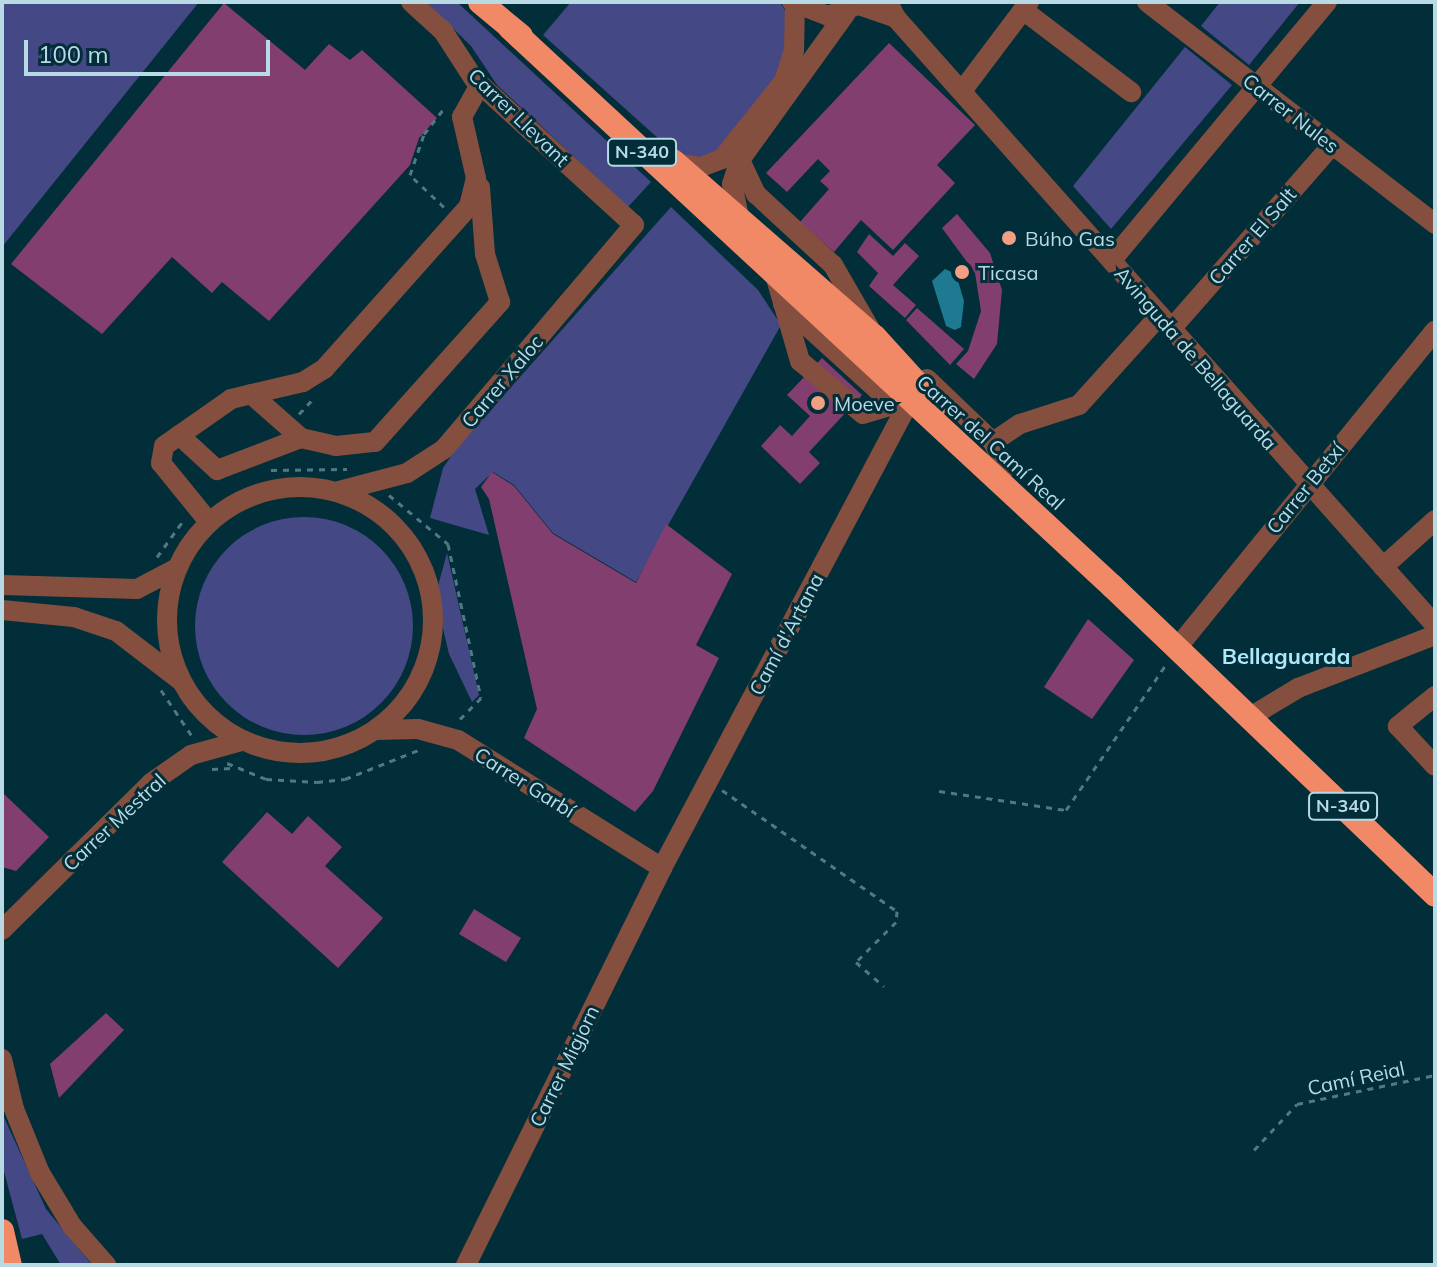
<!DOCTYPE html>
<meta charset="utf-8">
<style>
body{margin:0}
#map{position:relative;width:1437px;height:1267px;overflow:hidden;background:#022e39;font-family:Mulish,sans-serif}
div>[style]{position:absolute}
.green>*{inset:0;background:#444884}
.round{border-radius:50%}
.water>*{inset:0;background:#1d7a91}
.building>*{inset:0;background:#813e6f}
.path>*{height:3px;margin-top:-1.5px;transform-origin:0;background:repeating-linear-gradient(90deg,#517984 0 6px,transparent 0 12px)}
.minor>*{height:20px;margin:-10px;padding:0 10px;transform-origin:10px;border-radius:10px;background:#844f3e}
.minor>.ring{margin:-10px;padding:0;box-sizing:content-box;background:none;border:20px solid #844f3e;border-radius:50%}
.highway>*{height:24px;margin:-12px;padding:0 12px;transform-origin:12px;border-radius:12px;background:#f18866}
.dots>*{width:22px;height:22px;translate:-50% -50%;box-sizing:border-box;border:4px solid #022e39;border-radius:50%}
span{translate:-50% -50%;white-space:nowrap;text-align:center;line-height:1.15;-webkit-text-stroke:6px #022e39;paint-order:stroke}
.shield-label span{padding:2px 6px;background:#022e39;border:2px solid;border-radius:6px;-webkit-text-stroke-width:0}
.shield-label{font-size:18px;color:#b7dae5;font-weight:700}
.street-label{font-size:20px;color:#b7dae5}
.poi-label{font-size:20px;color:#b7dae5}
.left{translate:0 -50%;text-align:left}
.neighbourhood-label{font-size:22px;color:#ade8fa;font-weight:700}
.frame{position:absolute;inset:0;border:4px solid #b7dae5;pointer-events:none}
.scale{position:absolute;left:24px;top:40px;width:246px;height:36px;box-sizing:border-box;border:4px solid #b7dae5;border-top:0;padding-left:10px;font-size:24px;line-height:28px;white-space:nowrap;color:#b7dae5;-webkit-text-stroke:6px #022e39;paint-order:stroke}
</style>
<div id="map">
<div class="green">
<i style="clip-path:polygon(2px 2px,199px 2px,2px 247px)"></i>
<i style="clip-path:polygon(426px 2px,457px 2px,651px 182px,628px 207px,497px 85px,471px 46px)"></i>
<i style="clip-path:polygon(571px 2px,780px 2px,787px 14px,785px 70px,714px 157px,679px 157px,543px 35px)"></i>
<i style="clip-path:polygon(1220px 2px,1300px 2px,1249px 65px,1201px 26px)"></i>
<i style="clip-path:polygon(1185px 47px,1232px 85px,1111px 229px,1073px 186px)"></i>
<i style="clip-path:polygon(671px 207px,758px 290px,781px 325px,636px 582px,553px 533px,514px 485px,493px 472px,475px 489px,489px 535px,430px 518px,443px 468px,456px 449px)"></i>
<i class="round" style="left:195px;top:517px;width:218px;height:218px"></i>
<i style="clip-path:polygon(447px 553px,479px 695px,472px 702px,449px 654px,440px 616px,438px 586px)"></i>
<i style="clip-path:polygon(2px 1113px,46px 1209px,92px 1265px,61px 1265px,42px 1234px,22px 1239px,2px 1164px)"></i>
</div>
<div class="water">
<i style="clip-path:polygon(945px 269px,956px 274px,964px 301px,961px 327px,955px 330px,946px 326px,932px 281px)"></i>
</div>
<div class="building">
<i style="clip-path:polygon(224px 3px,305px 70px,329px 44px,350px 60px,362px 50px,437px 118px,419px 138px,410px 165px,269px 321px,222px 282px,212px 293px,172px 257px,102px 334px,11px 264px)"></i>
<i style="clip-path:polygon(889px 43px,975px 125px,937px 165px,955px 183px,893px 250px,861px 220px,834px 252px,800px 222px,829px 189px,820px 181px,830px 171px,818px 159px,787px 192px,766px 173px)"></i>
<i style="clip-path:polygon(957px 214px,990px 253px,1002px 290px,997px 344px,974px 379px,956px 364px,968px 351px,981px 311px,975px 273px,942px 228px)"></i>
<i style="clip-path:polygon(869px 234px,893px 256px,905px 243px,919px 256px,893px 285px,916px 305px,905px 318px,869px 286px,878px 273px,857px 252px)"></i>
<i style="clip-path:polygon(917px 308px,964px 349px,950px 365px,906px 320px)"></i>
<i style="clip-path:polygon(822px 358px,862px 395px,809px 452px,820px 463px,800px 484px,761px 446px,780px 425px,792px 436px,810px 416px,787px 395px)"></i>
<i style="clip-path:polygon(492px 472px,514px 486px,553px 534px,636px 583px,666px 524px,732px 574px,696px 645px,719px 658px,653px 791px,635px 812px,524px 738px,537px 709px,489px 499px,481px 487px)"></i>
<i style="clip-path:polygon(1088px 619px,1134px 660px,1092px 719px,1044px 687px)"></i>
<i style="clip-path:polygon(4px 794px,49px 837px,16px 871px,2px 867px)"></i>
<i style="clip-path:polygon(267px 812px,292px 834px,308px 816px,342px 847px,325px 866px,383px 918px,338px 968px,222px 862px)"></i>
<i style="clip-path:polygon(474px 909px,521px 938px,506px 962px,459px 934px)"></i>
<i style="clip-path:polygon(106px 1013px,124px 1030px,59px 1098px,50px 1064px)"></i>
</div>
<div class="path">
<i style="left:444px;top:207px;width:47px;rotate:-136.7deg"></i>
<i style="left:410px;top:175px;width:43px;rotate:-71.1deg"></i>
<i style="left:424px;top:134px;width:34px;rotate:-52deg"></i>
<i style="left:299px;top:414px;width:21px;rotate:-47deg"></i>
<i style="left:271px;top:470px;width:76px;rotate:-0.8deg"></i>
<i style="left:389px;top:495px;width:77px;rotate:39.7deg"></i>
<i style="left:448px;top:544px;width:157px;rotate:77.9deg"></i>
<i style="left:481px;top:698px;width:33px;rotate:135deg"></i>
<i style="left:157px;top:557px;width:48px;rotate:-54.3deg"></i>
<i style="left:161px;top:690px;width:55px;rotate:56deg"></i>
<i style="left:227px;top:763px;width:42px;rotate:22.3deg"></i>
<i style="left:266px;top:779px;width:51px;rotate:3.4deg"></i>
<i style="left:317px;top:782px;width:28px;rotate:-6deg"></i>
<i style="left:345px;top:779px;width:82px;rotate:-21.5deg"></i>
<i style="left:212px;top:769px;width:20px;rotate:-3deg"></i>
<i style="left:722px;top:790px;width:213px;rotate:34.7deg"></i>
<i style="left:897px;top:911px;width:11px;rotate:95deg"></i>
<i style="left:896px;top:922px;width:57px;rotate:135deg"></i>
<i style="left:856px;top:962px;width:37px;rotate:41deg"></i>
<i style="left:939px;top:791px;width:128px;rotate:8.5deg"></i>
<i style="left:1066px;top:810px;width:175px;rotate:-55.5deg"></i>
<i style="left:1254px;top:1150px;width:63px;rotate:-46.9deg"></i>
<i style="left:1297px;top:1104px;width:141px;rotate:-11.9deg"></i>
</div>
<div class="minor">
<i style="left:792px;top:2px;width:39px;rotate:21deg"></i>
<i style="left:828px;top:16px;width:40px;rotate:-20.2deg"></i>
<i style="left:1147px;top:2px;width:364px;rotate:37.6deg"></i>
<i style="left:862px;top:6px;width:36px;rotate:19deg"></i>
<i style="left:896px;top:18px;width:18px;rotate:-117deg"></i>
<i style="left:1023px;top:10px;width:136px;rotate:37.2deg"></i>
<i style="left:896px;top:18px;width:812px;rotate:48.4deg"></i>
<i style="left:962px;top:91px;width:111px;rotate:-53deg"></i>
<i style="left:740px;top:160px;width:38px;rotate:65deg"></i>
<i style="left:756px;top:194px;width:105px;rotate:42.7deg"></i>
<i style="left:833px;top:265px;width:74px;rotate:60deg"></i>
<i style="left:675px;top:163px;width:26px;rotate:9deg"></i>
<i style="left:701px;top:167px;width:22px;rotate:-21deg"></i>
<i style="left:722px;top:159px;width:100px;rotate:-51.5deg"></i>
<i style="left:784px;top:81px;width:32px;rotate:-72deg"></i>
<i style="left:794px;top:51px;width:46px;rotate:-88.8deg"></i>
<i style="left:738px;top:212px;width:29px;rotate:-102deg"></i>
<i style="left:732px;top:184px;width:25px;rotate:-72deg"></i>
<i style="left:740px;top:160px;width:181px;rotate:-54.2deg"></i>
<i style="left:1112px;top:260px;width:336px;rotate:-50.2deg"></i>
<i style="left:775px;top:275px;width:90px;rotate:73.8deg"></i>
<i style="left:800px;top:361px;width:82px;rotate:40.1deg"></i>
<i style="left:863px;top:414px;width:49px;rotate:-16.6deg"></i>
<i style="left:783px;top:304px;width:150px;rotate:42.3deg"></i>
<i style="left:1172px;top:328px;width:243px;rotate:-48.8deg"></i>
<i style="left:927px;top:379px;width:91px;rotate:43.7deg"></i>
<i style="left:993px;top:442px;width:29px;rotate:65deg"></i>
<i style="left:251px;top:394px;width:67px;rotate:41.3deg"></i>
<i style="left:301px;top:438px;width:36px;rotate:13deg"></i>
<i style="left:336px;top:446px;width:39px;rotate:-6deg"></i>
<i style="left:375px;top:442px;width:188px;rotate:-48.2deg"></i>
<i style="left:500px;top:302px;width:50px;rotate:-107.4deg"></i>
<i style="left:485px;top:254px;width:67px;rotate:-94.3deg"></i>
<i style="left:179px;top:435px;width:52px;rotate:42.6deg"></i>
<i style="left:217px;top:470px;width:90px;rotate:-20.9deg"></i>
<i style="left:993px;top:442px;width:32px;rotate:-34deg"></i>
<i style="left:1020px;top:424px;width:62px;rotate:-17.9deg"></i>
<i style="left:1079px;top:405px;width:121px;rotate:-48deg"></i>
<i class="ring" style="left:167px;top:487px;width:246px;height:246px"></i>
<i style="left:339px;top:491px;width:70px;rotate:-14.8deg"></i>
<i style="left:407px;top:473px;width:44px;rotate:-33deg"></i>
<i style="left:444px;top:449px;width:294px;rotate:-49.7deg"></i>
<i style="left:634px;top:225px;width:217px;rotate:-137.6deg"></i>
<i style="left:474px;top:79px;width:57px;rotate:-122.9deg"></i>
<i style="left:443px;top:31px;width:43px;rotate:-137.8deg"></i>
<i style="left:209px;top:522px;width:76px;rotate:-129.1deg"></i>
<i style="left:161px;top:463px;width:17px;rotate:-80deg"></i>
<i style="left:164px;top:446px;width:82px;rotate:-35deg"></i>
<i style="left:231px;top:399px;width:74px;rotate:-13.3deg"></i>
<i style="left:303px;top:382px;width:25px;rotate:-32deg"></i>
<i style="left:324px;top:369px;width:218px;rotate:-48.3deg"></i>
<i style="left:469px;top:206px;width:29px;rotate:-76deg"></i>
<i style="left:476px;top:178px;width:63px;rotate:-102.9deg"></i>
<i style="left:462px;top:117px;width:37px;rotate:-61deg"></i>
<i style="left:1383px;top:567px;width:70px;rotate:-42.1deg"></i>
<i style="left:2px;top:585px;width:135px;rotate:1.7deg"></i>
<i style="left:137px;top:589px;width:45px;rotate:-27.7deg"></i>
<i style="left:2px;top:610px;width:72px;rotate:5.6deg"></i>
<i style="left:74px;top:617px;width:44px;rotate:18.4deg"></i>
<i style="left:116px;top:631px;width:81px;rotate:37.4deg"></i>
<i style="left:1177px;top:648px;width:409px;rotate:-50.9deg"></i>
<i style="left:1435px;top:696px;width:48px;rotate:141deg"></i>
<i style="left:1398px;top:726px;width:54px;rotate:47.2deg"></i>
<i style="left:1250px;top:717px;width:56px;rotate:-31.1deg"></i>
<i style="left:1298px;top:688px;width:147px;rotate:-21.1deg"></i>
<i style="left:376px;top:730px;width:42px;rotate:-1.4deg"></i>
<i style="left:418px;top:729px;width:41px;rotate:15.4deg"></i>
<i style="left:458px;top:740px;width:241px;rotate:32.1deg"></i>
<i style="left:2px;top:930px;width:209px;rotate:-44.6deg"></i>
<i style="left:151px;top:783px;width:49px;rotate:-35deg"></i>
<i style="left:191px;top:755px;width:53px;rotate:-15.4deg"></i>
<i style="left:2px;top:1059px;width:51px;rotate:76.5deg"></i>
<i style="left:14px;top:1109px;width:69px;rotate:67.9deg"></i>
<i style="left:40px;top:1173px;width:62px;rotate:58.9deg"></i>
<i style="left:72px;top:1226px;width:52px;rotate:48.9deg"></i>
<i style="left:466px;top:1265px;width:443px;rotate:-63.7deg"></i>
<i style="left:662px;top:868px;width:530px;rotate:-62.08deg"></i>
</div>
<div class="highway">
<i style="left:480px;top:2px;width:53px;rotate:39.7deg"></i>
<i style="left:510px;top:28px;width:821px;rotate:42.83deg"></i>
<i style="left:1112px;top:586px;width:447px;rotate:43.7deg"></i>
<i style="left:673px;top:161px;width:268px;rotate:41.1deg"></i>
<i style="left:875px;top:337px;width:91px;rotate:47.7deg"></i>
<i style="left:2px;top:1231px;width:35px;rotate:77deg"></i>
</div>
<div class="dots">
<i style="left:1009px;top:238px;background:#f39f84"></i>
<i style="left:962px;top:272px;background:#f39f84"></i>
<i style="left:818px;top:403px;background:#f39f84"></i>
</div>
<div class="shield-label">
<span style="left:642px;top:152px">N-340</span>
<span style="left:1343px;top:806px">N-340</span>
</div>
<div class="street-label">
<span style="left:1291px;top:113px;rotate:38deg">Carrer Nules</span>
<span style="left:519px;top:117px;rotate:44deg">Carrer Llevant</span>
<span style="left:1252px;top:236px;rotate:-49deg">Carrer El Salt</span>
<span style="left:1196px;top:358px;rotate:49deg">Avinguda de Bellaguarda</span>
<span style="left:502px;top:381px;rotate:-50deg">Carrer Xaloc</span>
<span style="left:991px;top:442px;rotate:42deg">Carrer del Camí Real</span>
<span style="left:1305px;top:488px;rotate:-51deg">Carrer Betxí</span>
<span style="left:786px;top:634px;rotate:-62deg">Camí d'Artana</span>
<span style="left:525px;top:782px;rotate:32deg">Carrer Garbí</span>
<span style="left:114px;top:822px;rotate:-43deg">Carrer Mestral</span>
<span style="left:564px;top:1066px;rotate:-64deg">Carrer Migjorn</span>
<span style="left:1356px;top:1078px;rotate:-12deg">Camí Reial</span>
</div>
<div class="poi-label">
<span class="left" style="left:1025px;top:238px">Búho Gas</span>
<span class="left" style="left:978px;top:272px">Ticasa</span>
<span class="left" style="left:834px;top:403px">Moeve</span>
</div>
<div class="neighbourhood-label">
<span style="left:1286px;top:657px">Bellaguarda</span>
</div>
<div class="frame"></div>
<div class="scale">100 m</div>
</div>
